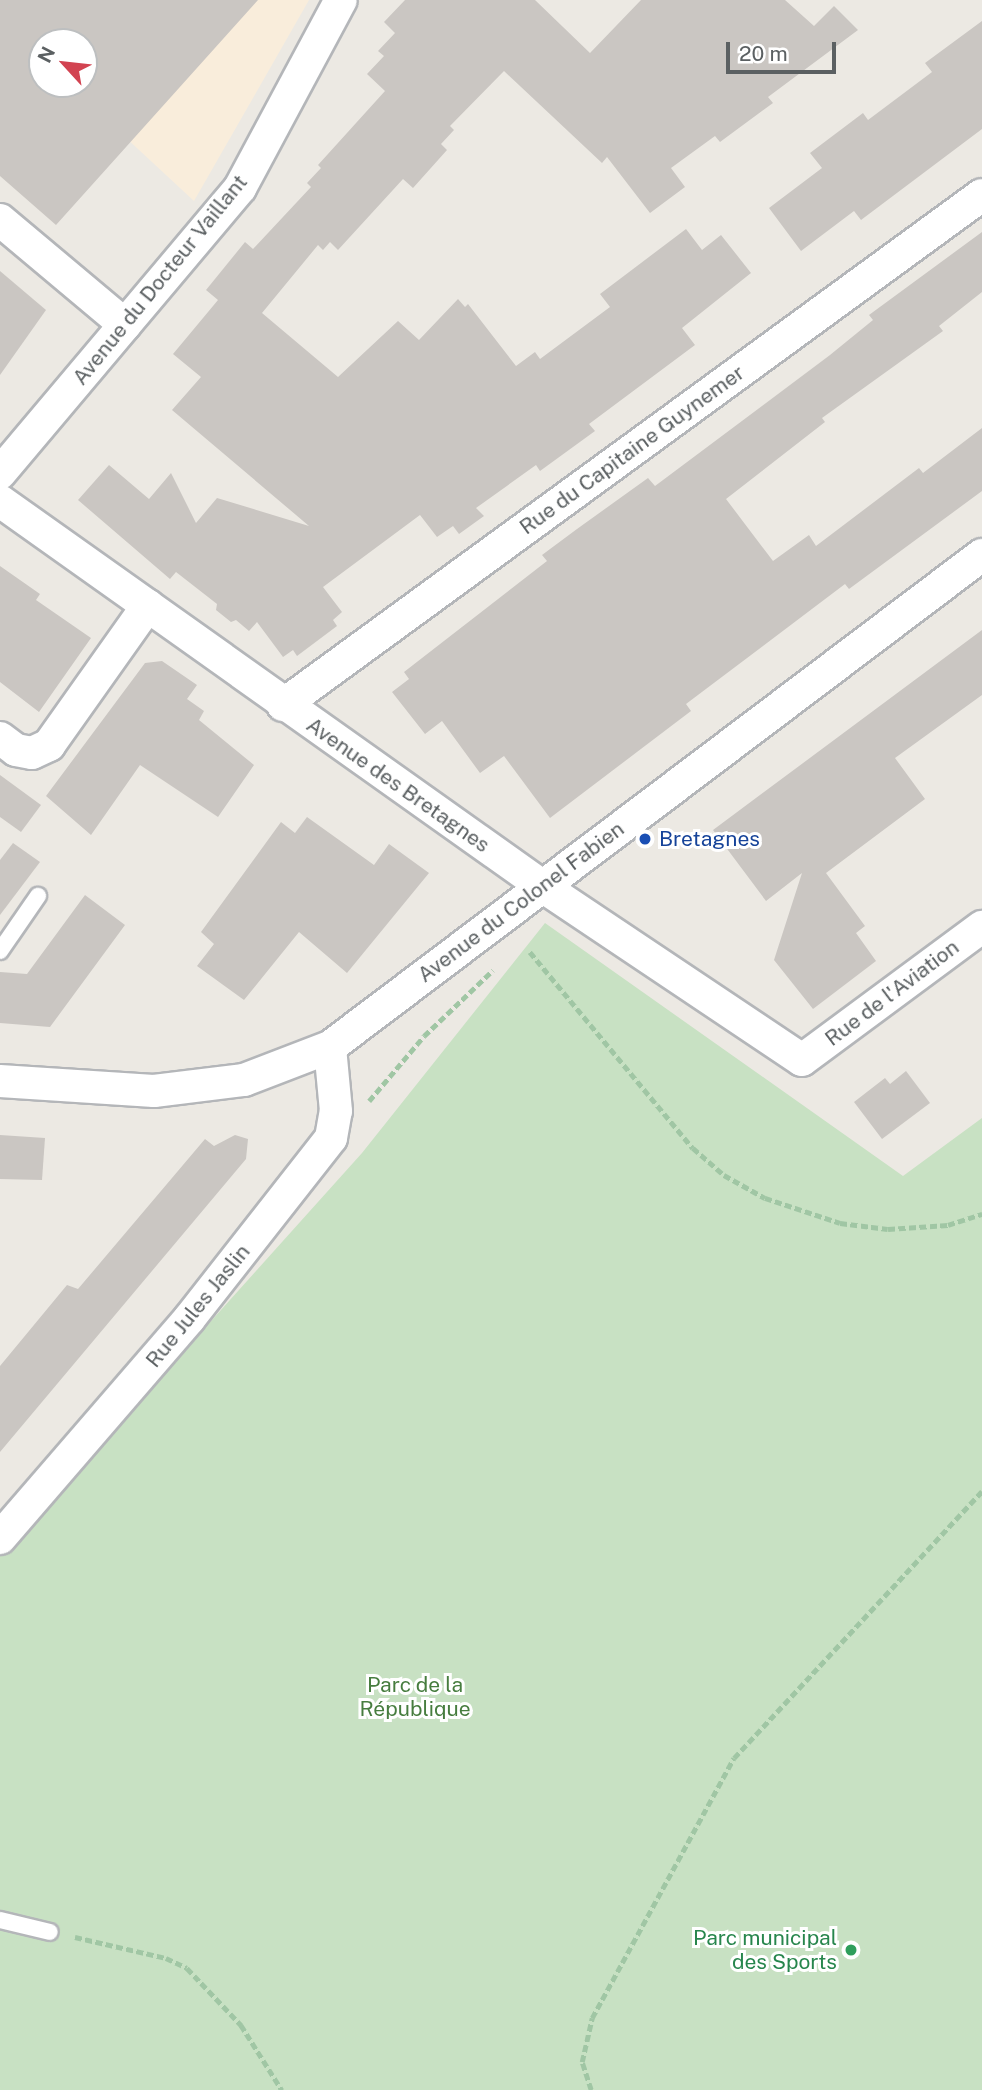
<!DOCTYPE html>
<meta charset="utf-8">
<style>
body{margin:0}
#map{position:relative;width:982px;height:2090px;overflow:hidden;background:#ece9e3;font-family:"Public Sans",sans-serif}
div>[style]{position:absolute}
.commercial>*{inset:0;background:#f9eddb}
.green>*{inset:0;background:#c8e1c3}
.building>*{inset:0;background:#cac6c2}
.path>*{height:4.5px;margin-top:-2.25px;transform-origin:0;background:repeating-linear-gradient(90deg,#a0c6a4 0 7px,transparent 0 10.5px)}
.roads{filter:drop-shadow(2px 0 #b4b6b9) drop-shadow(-2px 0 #b4b6b9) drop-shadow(0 2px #b4b6b9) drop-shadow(0 -2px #b4b6b9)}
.lane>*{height:16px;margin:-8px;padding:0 8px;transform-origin:8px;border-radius:8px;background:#fff}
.street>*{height:32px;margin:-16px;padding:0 16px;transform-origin:16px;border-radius:16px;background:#fff}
.dots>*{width:19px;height:19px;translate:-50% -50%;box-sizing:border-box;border:4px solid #fff;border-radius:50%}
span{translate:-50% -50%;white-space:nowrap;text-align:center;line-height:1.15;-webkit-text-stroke:6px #fff;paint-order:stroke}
.street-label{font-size:21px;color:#5b6062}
.transit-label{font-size:21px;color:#164399}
.left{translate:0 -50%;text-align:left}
.park-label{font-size:21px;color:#477d3f}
.leisure-label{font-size:21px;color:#27864d}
.right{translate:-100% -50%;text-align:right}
.north{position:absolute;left:28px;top:28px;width:70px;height:70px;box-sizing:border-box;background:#fff;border:2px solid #bdbfc0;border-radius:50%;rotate:297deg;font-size:19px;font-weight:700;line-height:28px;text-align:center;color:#5b6062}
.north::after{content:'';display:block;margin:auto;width:24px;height:32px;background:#d24351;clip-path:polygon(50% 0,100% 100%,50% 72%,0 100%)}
.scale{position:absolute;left:726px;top:42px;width:110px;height:32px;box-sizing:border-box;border:4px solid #5b6062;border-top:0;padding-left:9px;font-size:21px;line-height:24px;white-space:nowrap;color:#5b6062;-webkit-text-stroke:5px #fff;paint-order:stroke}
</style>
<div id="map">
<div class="commercial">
<i style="clip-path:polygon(0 0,309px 0,194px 201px,68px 84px,84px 84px,84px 42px,42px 42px)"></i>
</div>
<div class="green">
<i style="clip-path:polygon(545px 923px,903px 1176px,982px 1118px,982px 2090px,0 2090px,0 1556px,362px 1153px)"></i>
</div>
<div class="building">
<i style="clip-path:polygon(evenodd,0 0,258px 0,56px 225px,0 176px,0 0,42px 42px,84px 42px,84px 84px,42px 84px,42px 42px)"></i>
<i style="clip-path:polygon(405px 0,535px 0,590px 53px,641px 0,785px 0,814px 26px,834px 6px,858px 30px,768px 97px,773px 103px,720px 142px,715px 136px,671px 168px,685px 187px,650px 213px,607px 157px,602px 163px,504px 71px,450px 126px,454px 130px,441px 144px,447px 150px,413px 188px,403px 179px,338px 250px,330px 242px,323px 250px,318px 245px,262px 313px,338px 377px,398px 321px,419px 340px,458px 299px,465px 307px,468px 304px,516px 366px,535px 352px,540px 359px,610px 307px,600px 294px,686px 229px,702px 250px,721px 235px,751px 273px,682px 328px,695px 345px,589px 424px,595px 431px,540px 471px,536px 465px,476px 508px,484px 516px,459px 534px,453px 526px,437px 537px,420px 515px,323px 587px,342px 612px,333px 620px,337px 626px,297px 656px,293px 650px,283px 657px,257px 622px,249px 631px,236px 620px,231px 622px,216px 610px,217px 604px,176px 572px,170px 579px,78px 500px,109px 465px,149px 499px,171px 473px,196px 523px,217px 498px,309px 526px,172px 410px,201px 377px,173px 354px,218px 300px,206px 290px,245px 242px,253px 249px,311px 187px,307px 183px,321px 168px,318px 165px,385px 91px,367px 74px,384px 56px,378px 51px,395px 33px,384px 22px)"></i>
<i style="clip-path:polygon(982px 21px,982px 129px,861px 220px,854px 211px,801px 251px,769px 208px,822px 168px,810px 153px,863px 113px,868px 120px,932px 72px,925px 63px)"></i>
<i style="clip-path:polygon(982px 232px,982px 292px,939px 326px,943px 331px,822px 418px,825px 422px,726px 499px,773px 561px,809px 535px,816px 546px,919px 468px,923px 473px,982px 428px,982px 491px,849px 589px,845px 584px,686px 704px,691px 711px,550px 818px,504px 756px,480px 773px,442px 721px,425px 734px,392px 692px,409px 679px,404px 672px,547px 561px,542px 555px,577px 529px,648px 478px,655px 486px,830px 355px,873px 320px,869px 315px)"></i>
<i style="clip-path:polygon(0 271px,46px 310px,0 375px)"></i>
<i style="clip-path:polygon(0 566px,40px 594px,36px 600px,91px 638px,39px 712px,0 682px)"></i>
<i style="clip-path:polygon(982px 630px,982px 695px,895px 758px,925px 799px,826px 873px,865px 926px,856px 933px,876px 961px,813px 1009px,774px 960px,802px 873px,766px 901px,713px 830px)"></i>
<i style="clip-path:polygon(162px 661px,197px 685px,187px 699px,204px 711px,199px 720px,254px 765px,218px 817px,140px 765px,91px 835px,46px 796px,145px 663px)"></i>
<i style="clip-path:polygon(0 775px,41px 805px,21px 832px,0 817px)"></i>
<i style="clip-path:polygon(307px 817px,374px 865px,389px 844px,429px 873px,347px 973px,299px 932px,244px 1000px,197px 966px,214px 944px,201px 932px,281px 822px,295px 833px)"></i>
<i style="clip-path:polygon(13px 843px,40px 862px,0 915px,0 860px)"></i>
<i style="clip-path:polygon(85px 895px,125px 925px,50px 1027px,0 1023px,0 972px,27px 974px)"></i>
<i style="clip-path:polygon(906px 1071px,930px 1103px,882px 1139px,854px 1102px,885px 1078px,890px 1084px)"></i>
<i style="clip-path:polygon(0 1135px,45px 1138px,42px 1180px,0 1179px)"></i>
<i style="clip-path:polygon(235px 1135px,248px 1139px,246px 1159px,0 1452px,0 1366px,67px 1285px,78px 1289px,205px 1139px,214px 1146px)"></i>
</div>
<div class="path">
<i style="left:530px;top:952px;width:255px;rotate:50.3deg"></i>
<i style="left:693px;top:1148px;width:41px;rotate:41.1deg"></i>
<i style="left:724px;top:1175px;width:47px;rotate:29.3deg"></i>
<i style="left:765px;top:1198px;width:79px;rotate:18.4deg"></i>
<i style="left:840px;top:1223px;width:48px;rotate:7.1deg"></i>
<i style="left:888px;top:1229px;width:60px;rotate:-3.8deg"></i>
<i style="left:948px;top:1225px;width:36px;rotate:-18deg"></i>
<i style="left:369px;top:1101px;width:85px;rotate:-49.8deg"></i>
<i style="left:424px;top:1036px;width:95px;rotate:-43.7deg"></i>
<i style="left:75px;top:1937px;width:93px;rotate:13deg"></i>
<i style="left:166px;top:1958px;width:23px;rotate:25deg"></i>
<i style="left:187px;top:1968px;width:79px;rotate:46.5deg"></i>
<i style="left:241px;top:2025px;width:77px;rotate:57.8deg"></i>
<i style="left:591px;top:2090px;width:29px;rotate:-108deg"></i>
<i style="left:582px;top:2062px;width:45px;rotate:-77.2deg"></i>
<i style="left:592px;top:2018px;width:296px;rotate:-61.4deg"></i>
<i style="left:734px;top:1758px;width:364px;rotate:-47.1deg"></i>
</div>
<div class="roads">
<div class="lane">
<i style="left:0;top:951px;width:67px;rotate:-55.4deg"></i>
<i style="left:0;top:1920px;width:51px;rotate:13.5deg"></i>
</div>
<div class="street">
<i style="left:0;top:220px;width:163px;rotate:40deg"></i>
<i style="left:0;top:473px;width:373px;rotate:-49.9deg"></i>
<i style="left:240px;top:188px;width:213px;rotate:-61.8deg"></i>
<i style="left:0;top:501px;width:668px;rotate:35.38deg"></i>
<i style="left:545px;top:888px;width:309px;rotate:33.8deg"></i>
<i style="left:802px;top:1060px;width:224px;rotate:-36.5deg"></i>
<i style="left:283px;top:705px;width:865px;rotate:-36.12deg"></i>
<i style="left:0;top:738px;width:20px;rotate:37deg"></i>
<i style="left:16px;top:750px;width:16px;rotate:11deg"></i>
<i style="left:32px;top:753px;width:19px;rotate:-25deg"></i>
<i style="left:49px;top:745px;width:171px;rotate:-54.7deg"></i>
<i style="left:0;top:1081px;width:154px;rotate:3.7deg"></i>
<i style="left:154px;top:1091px;width:91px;rotate:-7deg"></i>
<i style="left:244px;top:1080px;width:92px;rotate:-21deg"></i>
<i style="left:330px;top:1047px;width:817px;rotate:-37.04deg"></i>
<i style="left:0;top:1538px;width:289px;rotate:-49.2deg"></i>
<i style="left:189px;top:1319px;width:230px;rotate:-51.9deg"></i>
<i style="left:331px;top:1138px;width:27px;rotate:-80deg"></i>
<i style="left:336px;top:1111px;width:64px;rotate:-95.4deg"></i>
</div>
</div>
<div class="dots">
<i style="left:645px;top:839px;background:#1a4fb4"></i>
<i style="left:851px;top:1950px;background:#2e9e5b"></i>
</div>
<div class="street-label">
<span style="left:160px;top:280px;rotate:-51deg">Avenue du Docteur Vaillant</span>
<span style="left:632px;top:450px;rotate:-36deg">Rue du Capitaine Guynemer</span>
<span style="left:398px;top:785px;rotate:35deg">Avenue des Bretagnes</span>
<span style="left:521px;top:902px;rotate:-37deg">Avenue du Colonel Fabien</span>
<span style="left:892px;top:993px;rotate:-37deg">Rue de l'Aviation</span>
<span style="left:198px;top:1306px;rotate:-51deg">Rue Jules Jaslin</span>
</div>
<div class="transit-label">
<span class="left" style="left:659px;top:839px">Bretagnes</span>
</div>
<div class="park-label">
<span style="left:415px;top:1697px">Parc de la<br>République</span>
</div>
<div class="leisure-label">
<span class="right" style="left:837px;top:1950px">Parc municipal<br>des Sports</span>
</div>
<div class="north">N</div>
<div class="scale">20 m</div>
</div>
